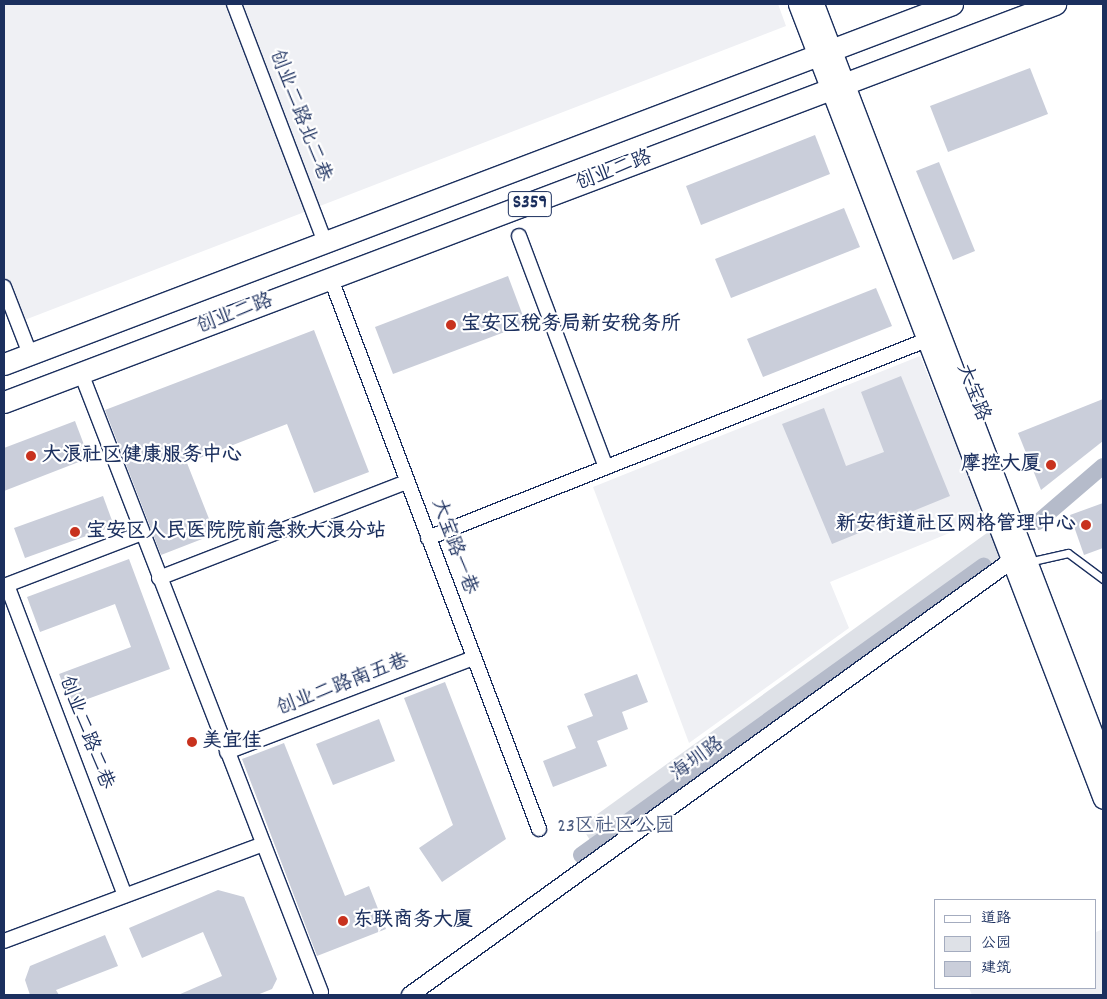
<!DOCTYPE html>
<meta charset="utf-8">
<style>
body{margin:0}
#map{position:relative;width:1107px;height:999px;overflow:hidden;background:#fff;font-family:Dekko,"LXGW WenKai TC",sans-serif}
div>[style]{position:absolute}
.built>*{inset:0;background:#eff0f4}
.green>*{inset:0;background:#dee1e7}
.canal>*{height:16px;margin:-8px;padding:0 8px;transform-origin:8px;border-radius:8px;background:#b5bbca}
.building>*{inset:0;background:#caceda}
.roads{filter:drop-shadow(1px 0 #1b2f5e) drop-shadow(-1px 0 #1b2f5e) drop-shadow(0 1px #1b2f5e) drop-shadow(0 -1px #1b2f5e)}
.service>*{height:7px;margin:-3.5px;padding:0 3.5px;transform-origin:3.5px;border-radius:3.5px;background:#fff}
.minor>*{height:14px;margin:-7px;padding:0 7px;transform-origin:7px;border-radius:7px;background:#fff}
.tertiary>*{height:16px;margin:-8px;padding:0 8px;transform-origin:8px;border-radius:8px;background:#fff}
.secondary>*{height:19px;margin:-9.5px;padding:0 9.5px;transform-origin:9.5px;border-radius:9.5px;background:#fff}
.primary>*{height:21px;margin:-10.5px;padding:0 10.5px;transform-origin:10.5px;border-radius:10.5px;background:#fff}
.dots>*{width:14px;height:14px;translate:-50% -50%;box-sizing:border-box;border:2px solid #fff;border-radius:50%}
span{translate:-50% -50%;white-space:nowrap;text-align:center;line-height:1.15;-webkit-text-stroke:4.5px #fff;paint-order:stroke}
.shield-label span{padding:1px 4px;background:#fff;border:1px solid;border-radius:4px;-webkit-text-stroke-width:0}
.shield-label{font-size:19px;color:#1b2f5e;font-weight:700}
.street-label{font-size:20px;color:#1b2f5e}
.poi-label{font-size:20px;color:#1b2f5e;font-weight:700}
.left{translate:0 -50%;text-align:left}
.right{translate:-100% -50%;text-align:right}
.park-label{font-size:20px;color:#4c5c80}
.frame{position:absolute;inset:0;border:5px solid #1b2f5e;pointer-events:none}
.legend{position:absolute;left:934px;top:899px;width:162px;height:90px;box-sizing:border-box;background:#fff;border:1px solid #a4acbf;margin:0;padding:6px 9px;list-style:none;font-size:15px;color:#1b2f5e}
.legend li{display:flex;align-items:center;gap:10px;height:25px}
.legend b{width:25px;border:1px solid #a4acbf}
</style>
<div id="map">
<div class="built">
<i style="clip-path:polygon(4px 4px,778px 4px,786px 26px,22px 321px,4px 276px)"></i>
<i style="clip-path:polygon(920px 356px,986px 518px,830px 582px,849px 628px,689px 743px,593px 487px)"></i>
<i style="clip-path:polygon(1103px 929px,1103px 995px,972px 995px,969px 988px,1096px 988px,1096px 932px)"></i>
</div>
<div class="green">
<i style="clip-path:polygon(998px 525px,1012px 560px,604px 862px,581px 826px)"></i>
</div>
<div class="canal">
<i style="left:1038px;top:522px;width:86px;rotate:-40.7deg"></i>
<i style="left:581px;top:855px;width:496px;rotate:-35.7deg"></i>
</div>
<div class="building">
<i style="clip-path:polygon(1030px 68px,1048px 114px,948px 152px,930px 106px)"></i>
<i style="clip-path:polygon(815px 135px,830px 174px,701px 225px,686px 186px)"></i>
<i style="clip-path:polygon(939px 162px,975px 251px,953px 260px,916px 171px)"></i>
<i style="clip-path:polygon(844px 208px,860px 247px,731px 298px,715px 259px)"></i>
<i style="clip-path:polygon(508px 276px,526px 324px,393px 374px,375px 327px)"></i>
<i style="clip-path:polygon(876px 288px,892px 326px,763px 377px,747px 339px)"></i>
<i style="clip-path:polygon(314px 330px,369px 472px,314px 493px,287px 424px,187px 463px,215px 534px,161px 555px,105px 410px)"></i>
<i style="clip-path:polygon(901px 376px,950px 496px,832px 544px,782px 424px,824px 408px,846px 466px,884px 452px,861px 392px)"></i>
<i style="clip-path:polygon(1103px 399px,1103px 441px,1041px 490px,1018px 433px)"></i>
<i style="clip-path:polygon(75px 421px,89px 458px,4px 491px,4px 448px)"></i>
<i style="clip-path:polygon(103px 496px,114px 526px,25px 558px,14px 528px)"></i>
<i style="clip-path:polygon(1103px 503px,1103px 548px,1084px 555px,1070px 515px)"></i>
<i style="clip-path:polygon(129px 559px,170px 669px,71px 705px,59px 674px,131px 647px,115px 604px,40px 632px,27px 597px)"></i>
<i style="clip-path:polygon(637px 674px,648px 702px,622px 712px,628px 729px,597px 741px,607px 766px,553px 787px,543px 761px,576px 748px,567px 726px,593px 716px,584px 694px)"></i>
<i style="clip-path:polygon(445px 682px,506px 839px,442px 882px,419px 848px,453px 825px,404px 698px)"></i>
<i style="clip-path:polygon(379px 719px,395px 761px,333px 785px,316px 744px)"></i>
<i style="clip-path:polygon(284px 743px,345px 896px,369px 886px,386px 929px,317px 956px,242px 759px)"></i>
<i style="clip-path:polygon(218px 890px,244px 897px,277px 979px,272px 989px,257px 995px,178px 995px,222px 976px,203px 932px,142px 958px,129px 928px)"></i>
<i style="clip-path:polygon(105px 935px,118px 966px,56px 990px,59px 995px,30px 995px,25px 980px,30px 966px)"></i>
</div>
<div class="roads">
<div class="service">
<i style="left:1028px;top:562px;width:41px;rotate:-12.7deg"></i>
<i style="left:1068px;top:553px;width:44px;rotate:36.6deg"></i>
</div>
<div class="minor">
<i style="left:234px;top:4px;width:255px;rotate:69.1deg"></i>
<i style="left:519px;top:236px;width:247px;rotate:69.4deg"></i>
<i style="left:331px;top:279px;width:588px;rotate:69.28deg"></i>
<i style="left:4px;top:287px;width:72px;rotate:68.8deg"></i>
<i style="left:81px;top:373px;width:664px;rotate:68.81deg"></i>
<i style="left:428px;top:538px;width:544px;rotate:-21.66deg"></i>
<i style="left:159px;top:578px;width:266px;rotate:-21.2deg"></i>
<i style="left:7px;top:585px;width:332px;rotate:69.2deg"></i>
<i style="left:4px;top:586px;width:148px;rotate:-21deg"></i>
<i style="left:227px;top:752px;width:263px;rotate:-20.9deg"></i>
<i style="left:4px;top:941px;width:277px;rotate:-20.5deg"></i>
</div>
<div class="tertiary">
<i style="left:410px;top:995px;width:743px;rotate:-35.85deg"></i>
</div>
<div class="secondary">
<i style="left:798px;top:4px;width:851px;rotate:69.01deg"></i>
<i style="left:814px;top:4px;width:809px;rotate:69.08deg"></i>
</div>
<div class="primary">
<i style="left:4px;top:364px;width:1014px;rotate:-20.79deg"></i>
<i style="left:4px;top:402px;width:1124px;rotate:-20.74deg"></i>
</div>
</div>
<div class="dots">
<i style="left:451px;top:325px;background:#c8321e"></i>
<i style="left:31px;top:456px;background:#c8321e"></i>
<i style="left:1051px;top:465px;background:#c8321e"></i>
<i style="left:1086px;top:525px;background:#c8321e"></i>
<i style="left:75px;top:532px;background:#c8321e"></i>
<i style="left:192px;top:742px;background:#c8321e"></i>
<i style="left:343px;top:921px;background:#c8321e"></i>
</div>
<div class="shield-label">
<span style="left:530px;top:204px">S359</span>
</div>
<div class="street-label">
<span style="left:299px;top:116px;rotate:69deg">创业二路北二巷</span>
<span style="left:614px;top:172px;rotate:-21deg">创业二路</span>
<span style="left:235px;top:315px;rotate:-21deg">创业二路</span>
<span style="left:972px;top:393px;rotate:69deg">大宝路</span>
<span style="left:453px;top:547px;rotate:70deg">大宝路一巷</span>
<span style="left:343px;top:686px;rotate:-21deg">创业二路南五巷</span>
<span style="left:85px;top:733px;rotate:69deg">创业二路二巷</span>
<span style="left:698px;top:760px;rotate:-36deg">海圳路</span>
</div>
<div class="poi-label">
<span class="left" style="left:461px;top:325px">宝安区税务局新安税务所</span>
<span class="left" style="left:42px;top:456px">大浪社区健康服务中心</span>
<span class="right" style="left:1041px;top:465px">摩控大厦</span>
<span class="right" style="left:1076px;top:525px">新安街道社区网格管理中心</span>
<span class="left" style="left:86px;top:532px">宝安区人民医院院前急救大浪分站</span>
<span class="left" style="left:202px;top:742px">美宜佳</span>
<span class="left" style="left:353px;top:921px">东联商务大厦</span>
</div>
<div class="park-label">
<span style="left:616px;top:827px">23区社区公园</span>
</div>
<div class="frame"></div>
<ul class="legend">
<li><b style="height:6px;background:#fff"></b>道路</li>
<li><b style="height:14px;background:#dee1e7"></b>公园</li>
<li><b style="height:14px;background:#caceda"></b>建筑</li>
</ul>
</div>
